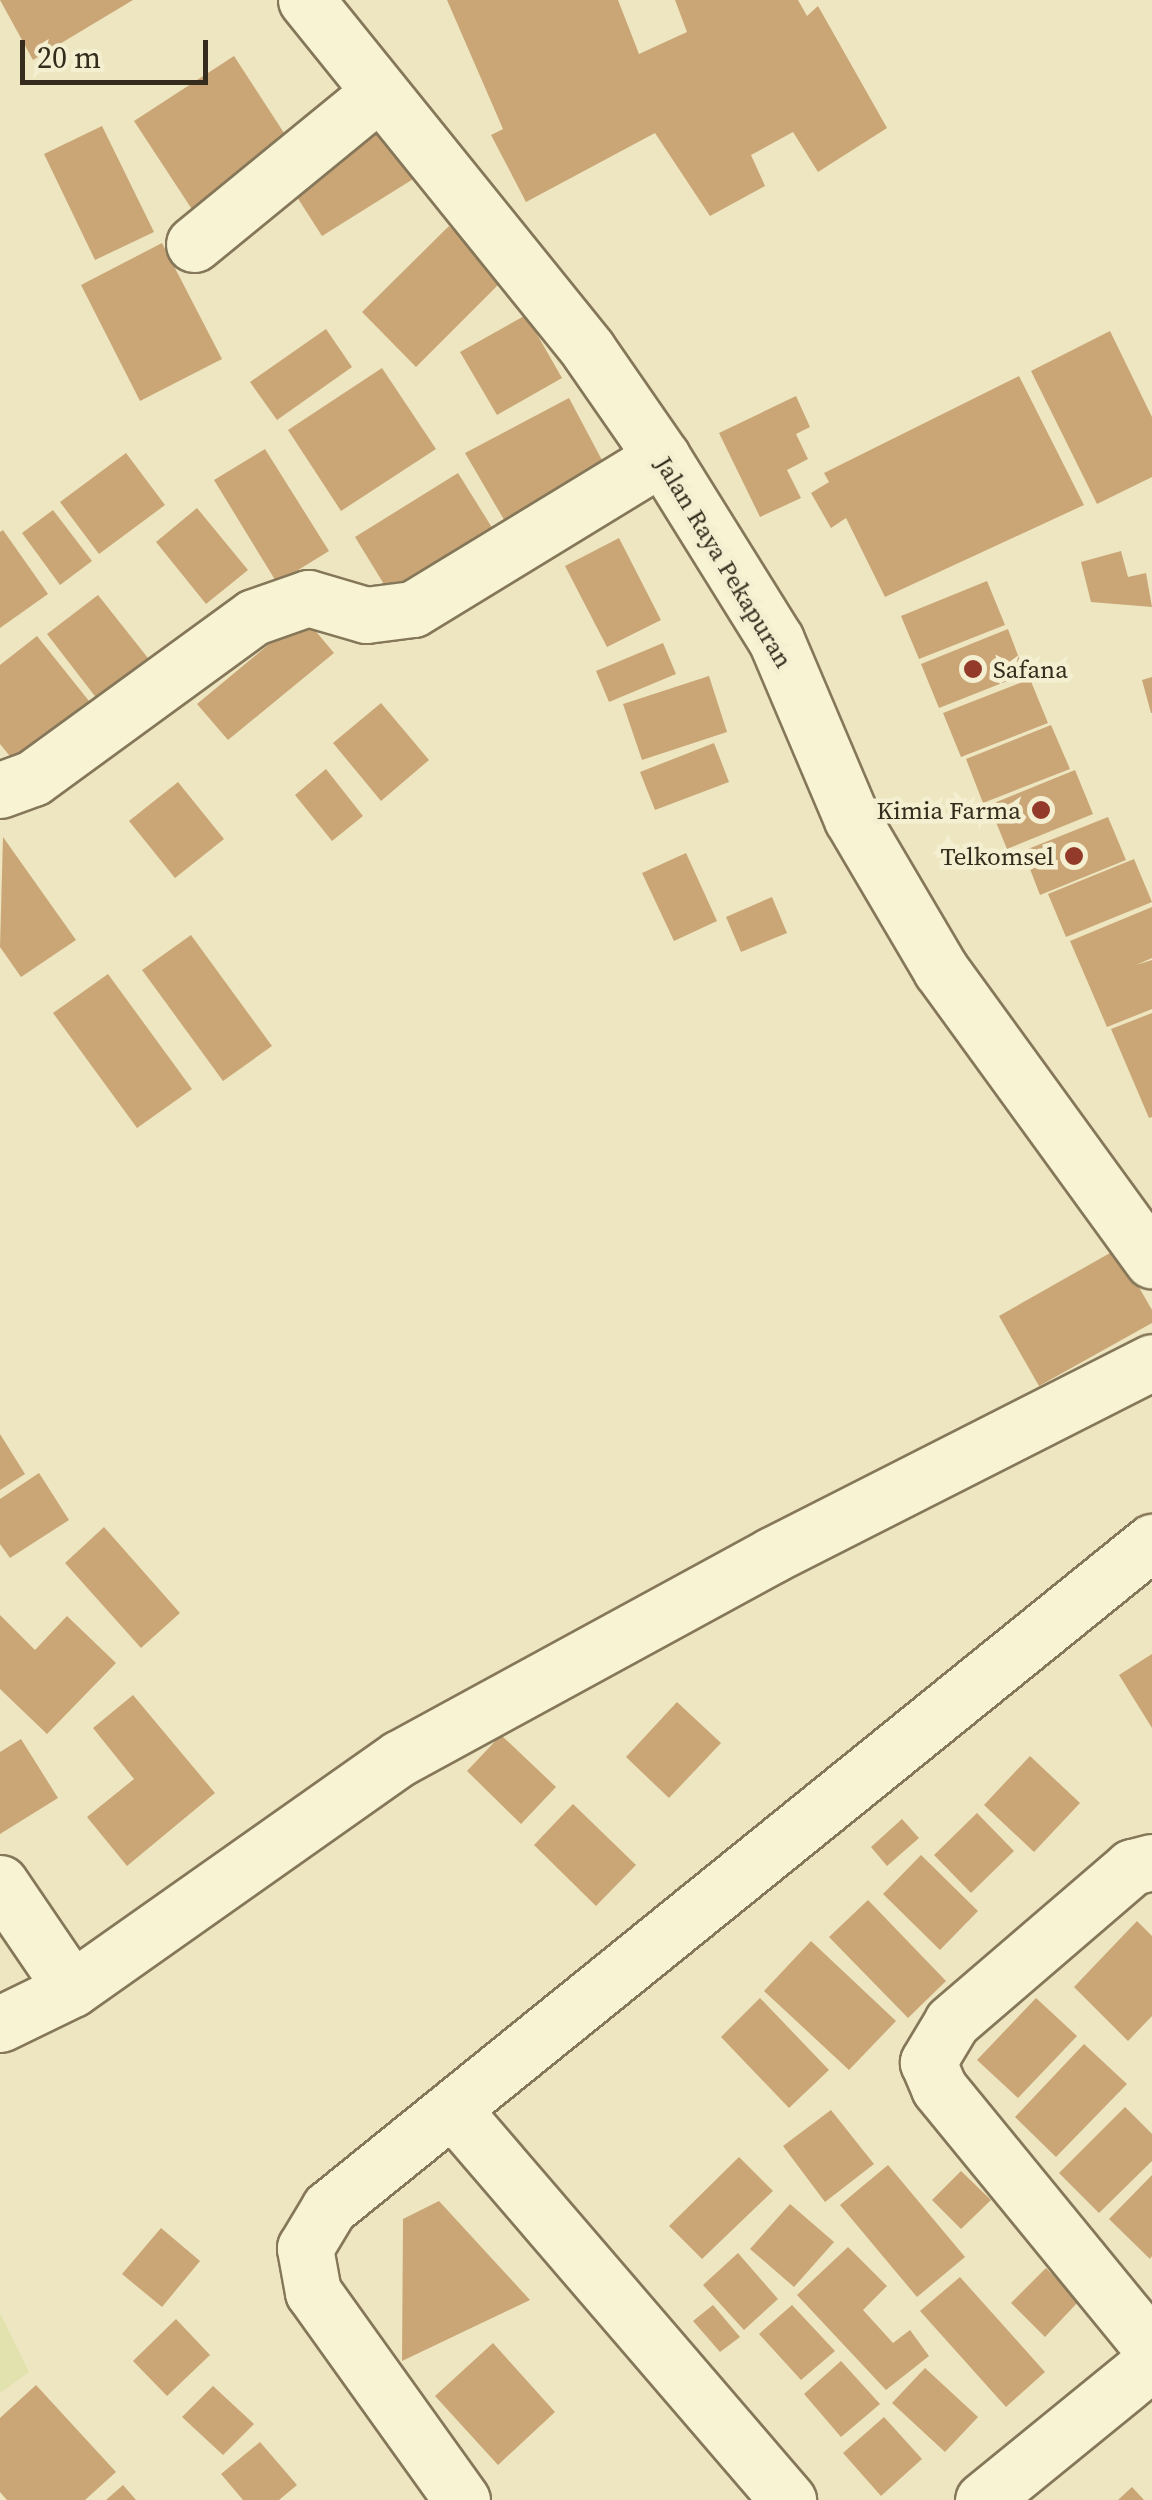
<!DOCTYPE html>
<style>
body{margin:0}
#map{position:relative;width:1152px;height:2500px;overflow:hidden;background:#ede6c0;font-family:"Source Serif 4",serif}
div>[style]{position:absolute}
.farmland>*{inset:0;background:#e2e2ae}
.building>*{inset:0;background:#caa677}
.roads{filter:drop-shadow(2px 0 #857759) drop-shadow(-2px 0 #857759) drop-shadow(0 2px #857759) drop-shadow(0 -2px #857759)}
.street>*{height:55px;margin:-27.5px;padding:0 27.5px;transform-origin:27.5px;border-radius:27.5px;background:#f8f3d3}
.secondary>*{height:55px;margin:-27.5px;padding:0 27.5px;transform-origin:27.5px;border-radius:27.5px;background:#f8f3d3}
.dots>*{width:28px;height:28px;translate:-50% -50%;box-sizing:border-box;border:5px solid #f4efd0;border-radius:50%}
span{translate:-50% -50%;white-space:nowrap;text-align:center;line-height:1.15;-webkit-text-stroke:9px #f4efd0;paint-order:stroke}
.street-label{font-size:25px;color:#352c1d}
.poi-label{font-size:25px;color:#352c1d}
.left{translate:0 -50%;text-align:left}
.right{translate:-100% -50%;text-align:right}
.scale{position:absolute;left:20px;top:40px;width:188px;height:45px;box-sizing:border-box;border:5px solid #352c1d;border-top:0;padding-left:12px;font-size:30px;line-height:35px;white-space:nowrap;color:#352c1d;-webkit-text-stroke:8px #f4efd0;paint-order:stroke}
</style>
<div id="map">
<div class="farmland">
<i style="clip-path:polygon(0 2313px,29px 2372px,0 2393px)"></i>
</div>
<div class="building">
<i style="clip-path:polygon(0 0,133px 0,33px 60px)"></i>
<i style="clip-path:polygon(447px 0,618px 0,639px 54px,687px 32px,675px 0,798px 0,807px 16px,818px 6px,887px 128px,818px 172px,793px 132px,751px 155px,765px 186px,710px 216px,655px 133px,526px 202px,491px 135px,503px 129px)"></i>
<i style="clip-path:polygon(234px 56px,297px 153px,197px 217px,134px 121px)"></i>
<i style="clip-path:polygon(393px 119px,426px 171px,322px 236px,288px 183px)"></i>
<i style="clip-path:polygon(102px 126px,154px 232px,95px 260px,44px 154px)"></i>
<i style="clip-path:polygon(449px 226px,503px 280px,416px 367px,362px 312px)"></i>
<i style="clip-path:polygon(162px 243px,222px 359px,140px 401px,81px 285px)"></i>
<i style="clip-path:polygon(526px 315px,562px 378px,497px 415px,460px 352px)"></i>
<i style="clip-path:polygon(326px 329px,352px 367px,277px 420px,250px 382px)"></i>
<i style="clip-path:polygon(1110px 331px,1152px 417px,1152px 477px,1097px 504px,1031px 371px)"></i>
<i style="clip-path:polygon(382px 368px,436px 449px,341px 511px,288px 430px)"></i>
<i style="clip-path:polygon(1019px 376px,1084px 505px,885px 597px,846px 518px,831px 528px,811px 493px,829px 482px,824px 473px)"></i>
<i style="clip-path:polygon(796px 396px,810px 427px,796px 434px,808px 459px,787px 470px,801px 498px,760px 517px,719px 433px)"></i>
<i style="clip-path:polygon(569px 398px,611px 477px,510px 530px,465px 453px)"></i>
<i style="clip-path:polygon(265px 449px,329px 551px,277px 583px,214px 480px)"></i>
<i style="clip-path:polygon(126px 453px,165px 505px,99px 554px,60px 502px)"></i>
<i style="clip-path:polygon(458px 473px,501px 542px,398px 607px,355px 537px)"></i>
<i style="clip-path:polygon(197px 508px,248px 570px,206px 604px,156px 542px)"></i>
<i style="clip-path:polygon(53px 510px,92px 561px,60px 585px,22px 533px)"></i>
<i style="clip-path:polygon(3px 530px,48px 594px,0 628px,0 532px)"></i>
<i style="clip-path:polygon(619px 538px,661px 620px,607px 647px,565px 566px)"></i>
<i style="clip-path:polygon(1121px 551px,1128px 577px,1146px 573px,1152px 607px,1091px 602px,1081px 562px)"></i>
<i style="clip-path:polygon(987px 581px,1005px 625px,919px 659px,901px 616px)"></i>
<i style="clip-path:polygon(98px 595px,163px 677px,111px 717px,47px 634px)"></i>
<i style="clip-path:polygon(303px 616px,334px 653px,228px 740px,197px 704px)"></i>
<i style="clip-path:polygon(1008px 629px,1025px 674px,939px 708px,921px 664px)"></i>
<i style="clip-path:polygon(37px 636px,93px 706px,17px 765px,0 744px,0 665px)"></i>
<i style="clip-path:polygon(663px 643px,676px 674px,609px 702px,596px 671px)"></i>
<i style="clip-path:polygon(709px 676px,727px 732px,642px 760px,623px 704px)"></i>
<i style="clip-path:polygon(1152px 677px,1152px 713px,1151px 713px,1142px 680px)"></i>
<i style="clip-path:polygon(1030px 679px,1048px 723px,961px 757px,943px 713px)"></i>
<i style="clip-path:polygon(381px 703px,429px 760px,381px 801px,333px 743px)"></i>
<i style="clip-path:polygon(1051px 725px,1070px 769px,983px 803px,966px 759px)"></i>
<i style="clip-path:polygon(714px 743px,729px 782px,655px 810px,640px 772px)"></i>
<i style="clip-path:polygon(326px 769px,363px 816px,332px 841px,295px 795px)"></i>
<i style="clip-path:polygon(1075px 770px,1093px 814px,1007px 849px,989px 805px)"></i>
<i style="clip-path:polygon(178px 782px,224px 839px,175px 878px,129px 821px)"></i>
<i style="clip-path:polygon(1108px 817px,1126px 860px,1040px 895px,1023px 851px)"></i>
<i style="clip-path:polygon(3px 837px,76px 940px,21px 977px,0 947px)"></i>
<i style="clip-path:polygon(686px 853px,717px 921px,674px 941px,642px 873px)"></i>
<i style="clip-path:polygon(1134px 859px,1152px 902px,1066px 937px,1048px 894px)"></i>
<i style="clip-path:polygon(772px 897px,787px 933px,741px 952px,726px 917px)"></i>
<i style="clip-path:polygon(1152px 907px,1152px 958px,1136px 965px,1152px 960px,1152px 1009px,1107px 1027px,1070px 941px)"></i>
<i style="clip-path:polygon(191px 935px,272px 1046px,223px 1081px,142px 970px)"></i>
<i style="clip-path:polygon(108px 974px,192px 1089px,137px 1128px,53px 1013px)"></i>
<i style="clip-path:polygon(1152px 1013px,1152px 1117px,1149px 1118px,1111px 1029px)"></i>
<i style="clip-path:polygon(1117px 1249px,1152px 1310px,1152px 1323px,1039px 1386px,999px 1316px)"></i>
<i style="clip-path:polygon(0 1434px,25px 1474px,0 1490px)"></i>
<i style="clip-path:polygon(39px 1473px,69px 1520px,10px 1558px,0 1544px,0 1499px)"></i>
<i style="clip-path:polygon(104px 1527px,180px 1613px,141px 1648px,65px 1563px)"></i>
<i style="clip-path:polygon(0 1615px,35px 1650px,67px 1616px,116px 1663px,47px 1734px,0 1689px)"></i>
<i style="clip-path:polygon(1152px 1654px,1152px 1728px,1119px 1675px)"></i>
<i style="clip-path:polygon(133px 1695px,215px 1793px,127px 1866px,87px 1817px,134px 1779px,93px 1728px)"></i>
<i style="clip-path:polygon(677px 1702px,721px 1743px,669px 1798px,626px 1757px)"></i>
<i style="clip-path:polygon(501px 1735px,556px 1787px,521px 1824px,467px 1771px)"></i>
<i style="clip-path:polygon(21px 1739px,58px 1798px,0 1834px,0 1752px)"></i>
<i style="clip-path:polygon(1030px 1756px,1080px 1803px,1034px 1852px,984px 1805px)"></i>
<i style="clip-path:polygon(573px 1804px,636px 1865px,596px 1906px,534px 1845px)"></i>
<i style="clip-path:polygon(977px 1813px,1014px 1851px,971px 1893px,934px 1855px)"></i>
<i style="clip-path:polygon(902px 1819px,919px 1838px,887px 1866px,871px 1847px)"></i>
<i style="clip-path:polygon(921px 1855px,978px 1911px,940px 1950px,883px 1894px)"></i>
<i style="clip-path:polygon(868px 1900px,946px 1981px,908px 2018px,829px 1937px)"></i>
<i style="clip-path:polygon(1137px 1921px,1152px 1936px,1152px 2016px,1128px 2041px,1074px 1987px)"></i>
<i style="clip-path:polygon(811px 1941px,896px 2021px,849px 2070px,764px 1991px)"></i>
<i style="clip-path:polygon(760px 1998px,829px 2070px,789px 2108px,721px 2037px)"></i>
<i style="clip-path:polygon(1036px 1998px,1077px 2036px,1018px 2098px,977px 2060px)"></i>
<i style="clip-path:polygon(1084px 2044px,1127px 2084px,1056px 2157px,1015px 2117px)"></i>
<i style="clip-path:polygon(1125px 2107px,1152px 2134px,1152px 2161px,1099px 2213px,1059px 2173px)"></i>
<i style="clip-path:polygon(831px 2110px,874px 2164px,825px 2202px,783px 2146px)"></i>
<i style="clip-path:polygon(739px 2157px,773px 2191px,702px 2259px,669px 2226px)"></i>
<i style="clip-path:polygon(888px 2165px,965px 2257px,917px 2297px,840px 2205px)"></i>
<i style="clip-path:polygon(961px 2171px,991px 2200px,961px 2229px,932px 2200px)"></i>
<i style="clip-path:polygon(1152px 2175px,1152px 2256px,1150px 2259px,1109px 2219px)"></i>
<i style="clip-path:polygon(439px 2201px,530px 2300px,402px 2361px,403px 2219px)"></i>
<i style="clip-path:polygon(790px 2204px,834px 2242px,794px 2287px,750px 2249px)"></i>
<i style="clip-path:polygon(161px 2228px,200px 2261px,162px 2307px,122px 2274px)"></i>
<i style="clip-path:polygon(848px 2247px,887px 2286px,863px 2310px,893px 2343px,910px 2330px,929px 2356px,886px 2390px,797px 2295px)"></i>
<i style="clip-path:polygon(738px 2253px,778px 2299px,744px 2330px,703px 2285px)"></i>
<i style="clip-path:polygon(1046px 2268px,1079px 2301px,1045px 2337px,1011px 2303px)"></i>
<i style="clip-path:polygon(960px 2277px,1045px 2372px,1006px 2407px,920px 2311px)"></i>
<i style="clip-path:polygon(713px 2305px,740px 2337px,720px 2352px,693px 2321px)"></i>
<i style="clip-path:polygon(792px 2305px,835px 2351px,801px 2380px,759px 2334px)"></i>
<i style="clip-path:polygon(176px 2319px,210px 2355px,167px 2396px,133px 2361px)"></i>
<i style="clip-path:polygon(493px 2343px,555px 2412px,498px 2465px,435px 2396px)"></i>
<i style="clip-path:polygon(841px 2361px,880px 2404px,841px 2437px,804px 2394px)"></i>
<i style="clip-path:polygon(925px 2368px,978px 2417px,945px 2452px,892px 2403px)"></i>
<i style="clip-path:polygon(36px 2385px,116px 2472px,85px 2500px,7px 2500px,0 2492px,0 2418px)"></i>
<i style="clip-path:polygon(213px 2386px,254px 2424px,223px 2455px,182px 2417px)"></i>
<i style="clip-path:polygon(884px 2417px,922px 2459px,881px 2496px,843px 2453px)"></i>
<i style="clip-path:polygon(260px 2442px,297px 2485px,279px 2500px,243px 2500px,221px 2474px)"></i>
<i style="clip-path:polygon(123px 2485px,136px 2500px,106px 2500px)"></i>
<i style="clip-path:polygon(1132px 2487px,1144px 2500px,1118px 2500px)"></i>
</div>
<div class="roads">
<div class="street">
<i style="left:194px;top:244px;width:240px;rotate:-39.3deg"></i>
<i style="left:0;top:790px;width:35px;rotate:-20deg"></i>
<i style="left:33px;top:778px;width:273px;rotate:-36.1deg"></i>
<i style="left:254px;top:617px;width:57px;rotate:-19.4deg"></i>
<i style="left:308px;top:598px;width:60px;rotate:16.3deg"></i>
<i style="left:366px;top:615px;width:47px;rotate:-7.3deg"></i>
<i style="left:413px;top:609px;width:292px;rotate:-31.4deg"></i>
<i style="left:1152px;top:1862px;width:21px;rotate:166deg"></i>
<i style="left:1132px;top:1867px;width:238px;rotate:139.3deg"></i>
<i style="left:952px;top:2022px;width:47px;rotate:121deg"></i>
<i style="left:928px;top:2062px;width:28px;rotate:67deg"></i>
<i style="left:939px;top:2088px;width:336px;rotate:50.7deg"></i>
<i style="left:0;top:1883px;width:128px;rotate:55.8deg"></i>
<i style="left:0;top:2024px;width:80px;rotate:-25.9deg"></i>
<i style="left:72px;top:1989px;width:401px;rotate:-35.2deg"></i>
<i style="left:400px;top:1758px;width:424px;rotate:-28.6deg"></i>
<i style="left:772px;top:1555px;width:426px;rotate:-26.9deg"></i>
<i style="left:452px;top:2109px;width:516px;rotate:49.33deg"></i>
<i style="left:462px;top:2500px;width:256px;rotate:-125.6deg"></i>
<i style="left:313px;top:2292px;width:45px;rotate:-100.3deg"></i>
<i style="left:305px;top:2248px;width:47px;rotate:-59deg"></i>
<i style="left:329px;top:2208px;width:1059px;rotate:-38.98deg"></i>
<i style="left:983px;top:2500px;width:218px;rotate:-39.2deg"></i>
</div>
<div class="secondary">
<i style="left:306px;top:0;width:449px;rotate:51.1deg"></i>
<i style="left:588px;top:350px;width:130px;rotate:55.3deg"></i>
<i style="left:662px;top:457px;width:216px;rotate:58.1deg"></i>
<i style="left:776px;top:640px;width:194px;rotate:67deg"></i>
<i style="left:852px;top:819px;width:175px;rotate:59.5deg"></i>
<i style="left:941px;top:970px;width:359px;rotate:54deg"></i>
</div>
</div>
<div class="dots">
<i style="left:973px;top:669px;background:#933a2a"></i>
<i style="left:1041px;top:810px;background:#933a2a"></i>
<i style="left:1074px;top:856px;background:#933a2a"></i>
</div>
<div class="street-label">
<span style="left:724px;top:562px;rotate:59deg">Jalan Raya Pekapuran</span>
</div>
<div class="poi-label">
<span class="left" style="left:993px;top:669px">Safana</span>
<span class="right" style="left:1021px;top:810px">Kimia Farma</span>
<span class="right" style="left:1054px;top:856px">Telkomsel</span>
</div>
<div class="scale">20 m</div>
</div>
